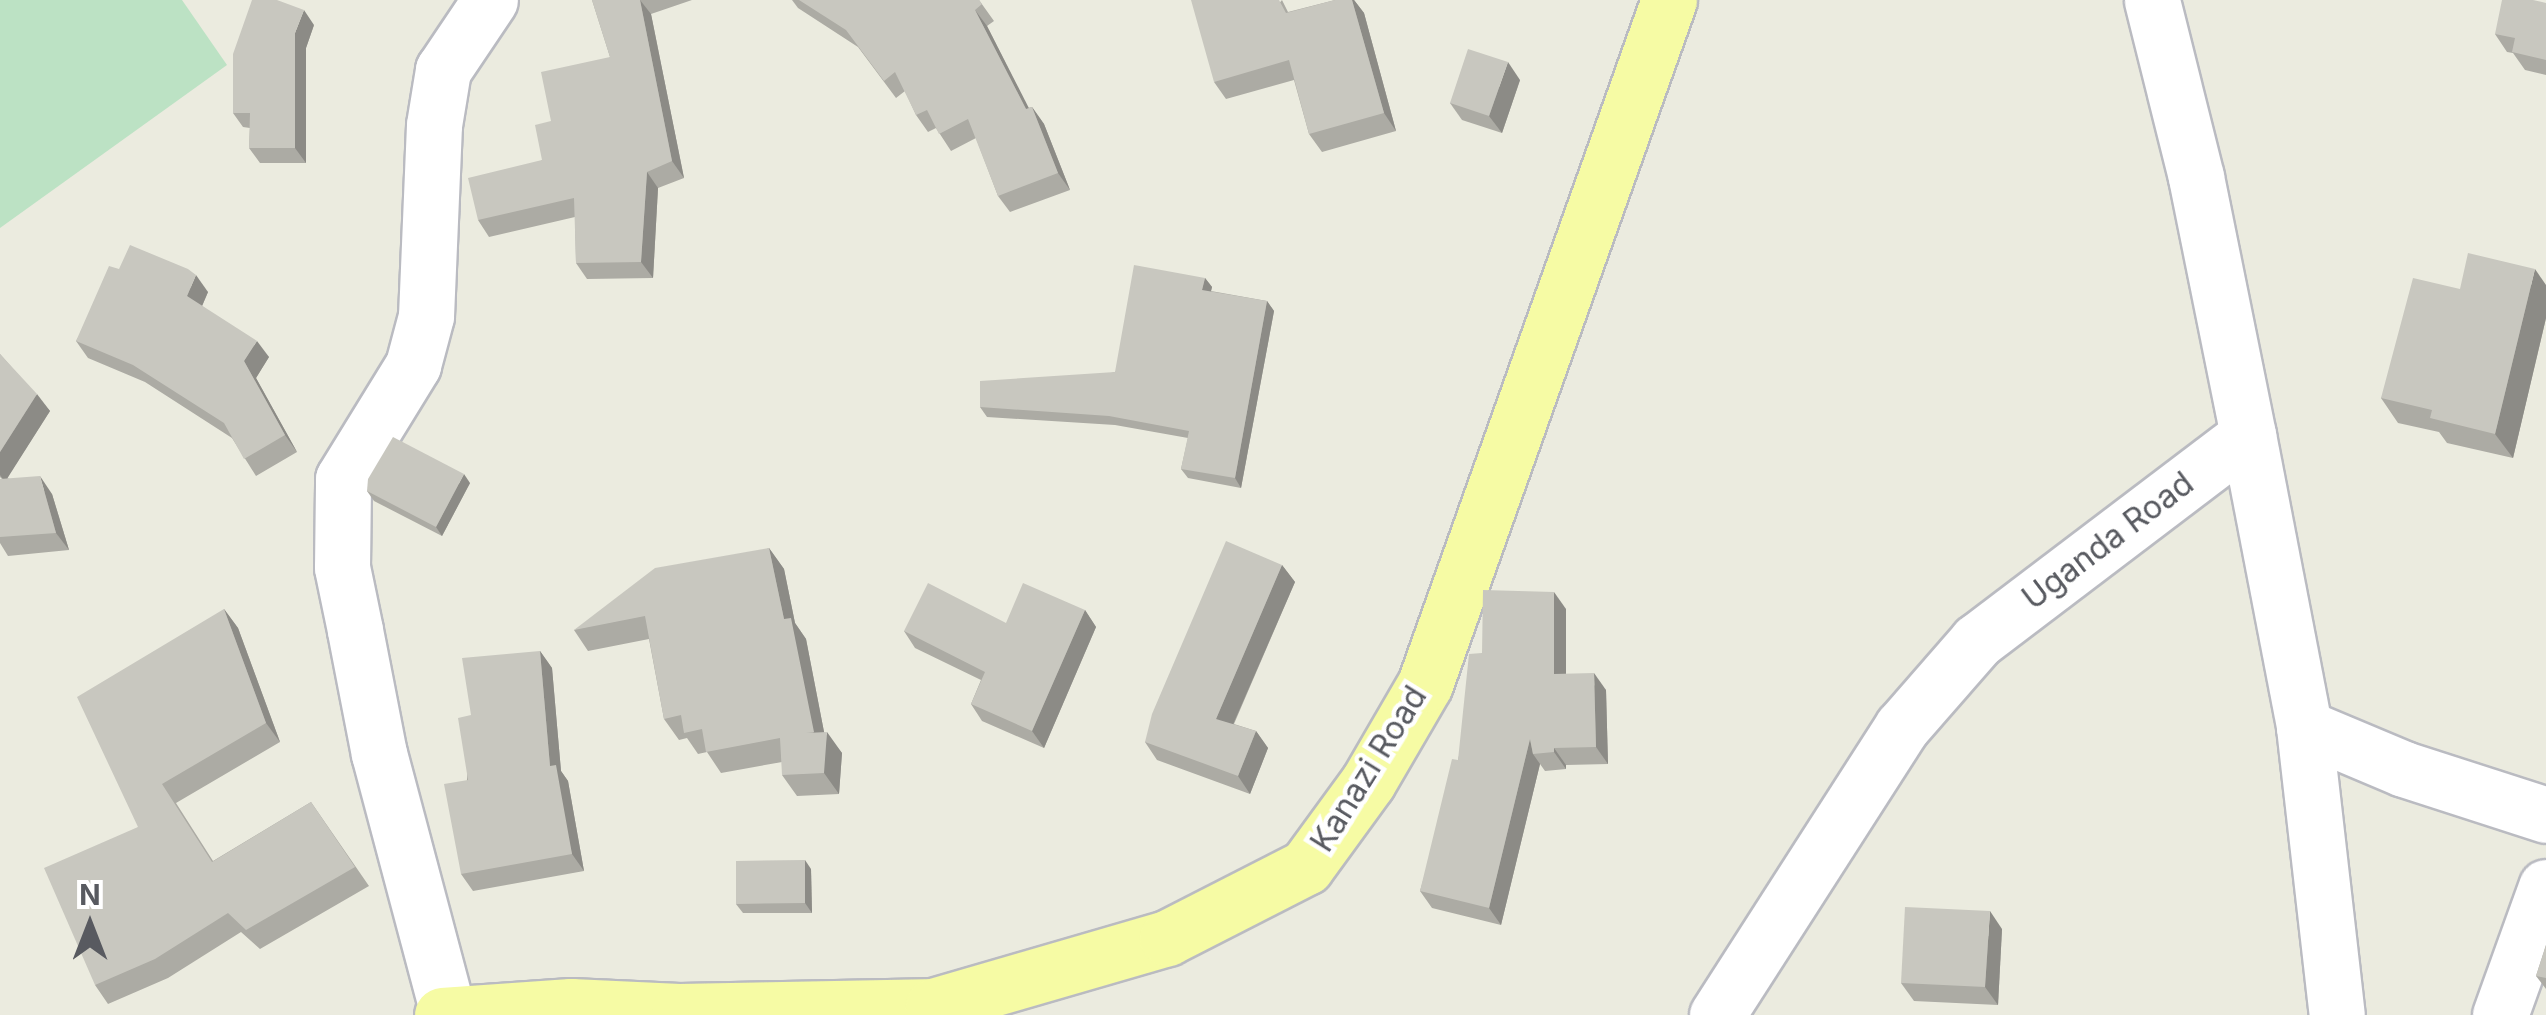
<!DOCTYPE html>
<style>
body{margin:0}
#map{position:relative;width:2546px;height:1015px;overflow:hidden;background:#ebebdf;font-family:Inter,sans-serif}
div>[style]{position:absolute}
.green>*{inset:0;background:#bce2c4}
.roads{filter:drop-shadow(2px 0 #babbc1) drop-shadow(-2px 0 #babbc1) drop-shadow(0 2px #babbc1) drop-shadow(0 -2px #babbc1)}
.minor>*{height:55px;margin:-27.5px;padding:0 27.5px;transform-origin:27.5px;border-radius:27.5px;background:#fff}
.major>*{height:55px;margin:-27.5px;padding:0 27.5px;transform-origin:27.5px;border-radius:27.5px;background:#f6fba4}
.wall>*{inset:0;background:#acaba4}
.shaded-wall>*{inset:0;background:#8c8b86}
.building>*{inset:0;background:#c8c7bf}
span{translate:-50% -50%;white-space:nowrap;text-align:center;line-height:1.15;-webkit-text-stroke:9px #fff;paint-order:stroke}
.street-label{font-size:32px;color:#585a60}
.north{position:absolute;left:40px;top:875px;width:100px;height:100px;-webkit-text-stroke:8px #fff;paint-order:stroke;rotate:0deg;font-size:28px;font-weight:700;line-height:40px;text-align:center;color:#585a60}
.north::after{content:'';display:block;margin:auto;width:35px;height:45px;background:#585a60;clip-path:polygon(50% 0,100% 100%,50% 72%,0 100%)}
</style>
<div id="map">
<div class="green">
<i style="clip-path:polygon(0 0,182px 0,227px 65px,0 228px)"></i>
</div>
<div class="roads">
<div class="minor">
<i style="left:2248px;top:435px;width:297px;rotate:79.1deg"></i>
<i style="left:2304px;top:727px;width:290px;rotate:83.5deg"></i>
<i style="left:2304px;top:727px;width:108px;rotate:22.8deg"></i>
<i style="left:2404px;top:769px;width:149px;rotate:17.9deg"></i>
<i style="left:448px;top:1013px;width:268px;rotate:-104.9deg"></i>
<i style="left:379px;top:754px;width:126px;rotate:-101deg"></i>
<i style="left:355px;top:630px;width:64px;rotate:-101.7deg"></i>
<i style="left:342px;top:567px;width:88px;rotate:-89.3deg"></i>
<i style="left:343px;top:479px;width:134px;rotate:-58.4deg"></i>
<i style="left:413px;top:365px;width:51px;rotate:-75.1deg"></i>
<i style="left:426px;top:316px;width:191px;rotate:-87.6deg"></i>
<i style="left:434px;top:125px;width:56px;rotate:-80.7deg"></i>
<i style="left:443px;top:70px;width:84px;rotate:-56.1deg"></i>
<i style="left:1717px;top:1015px;width:342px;rotate:-57.3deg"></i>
<i style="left:1902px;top:727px;width:114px;rotate:-48.9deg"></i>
<i style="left:1977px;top:641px;width:340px;rotate:-37.2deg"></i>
<i style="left:2248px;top:435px;width:263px;rotate:-101.4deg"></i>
<i style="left:2196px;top:177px;width:182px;rotate:-104deg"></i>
<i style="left:2500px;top:1015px;width:136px;rotate:-70.2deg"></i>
</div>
<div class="major">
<i style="left:442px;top:1015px;width:129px;rotate:-4deg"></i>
<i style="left:571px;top:1006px;width:108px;rotate:2.7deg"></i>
<i style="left:679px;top:1011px;width:254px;rotate:-1.1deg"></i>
<i style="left:933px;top:1006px;width:244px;rotate:-16.2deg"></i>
<i style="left:1167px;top:938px;width:156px;rotate:-27.1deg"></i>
<i style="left:1306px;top:867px;width:105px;rotate:-53.9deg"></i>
<i style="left:1368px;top:782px;width:113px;rotate:-59.8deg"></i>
<i style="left:1425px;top:684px;width:726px;rotate:-70.37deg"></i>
</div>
</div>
<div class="wall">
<i style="clip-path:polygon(592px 0,692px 0,651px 14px,684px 178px,658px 188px,653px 278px,587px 279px,576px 263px,575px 217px,489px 237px,478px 220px,542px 160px,551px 121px,610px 57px)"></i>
<i style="clip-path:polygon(792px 0,979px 0,994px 21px,987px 26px,1028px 108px,1032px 107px,1044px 124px,1070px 190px,1010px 212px,998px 196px,976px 138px,951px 151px,936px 128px,928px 132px,916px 115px,905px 91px,896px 98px,858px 47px,798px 8px)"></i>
<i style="clip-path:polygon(1282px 0,1288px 12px,1335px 0,1354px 0,1364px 13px,1396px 131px,1322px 152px,1309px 134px,1294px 80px,1226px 99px,1214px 82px)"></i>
<i style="clip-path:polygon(2546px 3px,2546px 75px,2525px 70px,2513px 53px,2507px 52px,2495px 34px)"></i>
<i style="clip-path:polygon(314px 25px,306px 48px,306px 163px,260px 163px,249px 148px,250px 128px,243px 127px,233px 113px)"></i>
<i style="clip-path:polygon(1520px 80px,1502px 133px,1462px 120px,1450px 103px)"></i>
<i style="clip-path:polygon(119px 269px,208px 292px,202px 306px,269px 357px,256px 378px,297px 452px,256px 476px,232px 438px,145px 382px,88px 358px,76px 341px)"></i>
<i style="clip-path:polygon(1205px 278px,1212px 287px,1211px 291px,1267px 301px,1274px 311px,1241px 488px,1188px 478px,1181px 469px,1188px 438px,1115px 425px,987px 417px,980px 407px,1115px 372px)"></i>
<i style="clip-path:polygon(2546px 285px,2546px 318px,2513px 458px,2447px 443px,2439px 432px,2398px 423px,2381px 398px,2460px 289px)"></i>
<i style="clip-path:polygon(0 354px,50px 411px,7px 478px,52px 494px,69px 550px,8px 556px,0 543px,0 479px,2px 479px,0 477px)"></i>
<i style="clip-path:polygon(470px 483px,442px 536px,374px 501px,367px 491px)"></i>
<i style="clip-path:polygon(769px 548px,784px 569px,795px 623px,806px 639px,824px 732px,842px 753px,839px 794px,797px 796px,782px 775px,782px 762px,721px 773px,707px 752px,698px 754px,687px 738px,679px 740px,664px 719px,649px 639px,588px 651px,574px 630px)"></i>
<i style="clip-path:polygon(1282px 565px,1295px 582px,1234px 724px,1256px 731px,1268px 748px,1250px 794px,1157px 760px,1145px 742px)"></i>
<i style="clip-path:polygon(224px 609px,238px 628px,280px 742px,176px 803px,213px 861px,311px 802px,369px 886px,260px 949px,241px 932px,168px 978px,108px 1004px,95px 985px,138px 827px)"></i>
<i style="clip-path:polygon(1566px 609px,1566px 674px,1606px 690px,1608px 764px,1566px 765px,1566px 769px,1545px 771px,1540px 764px,1501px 925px,1432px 908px,1420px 891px,1458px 760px,1482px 653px)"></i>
<i style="clip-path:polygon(1085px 610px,1096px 627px,1044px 748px,982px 721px,971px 704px,981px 680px,915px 648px,904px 631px,1006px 623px)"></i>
<i style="clip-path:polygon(540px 651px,552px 668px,561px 771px,568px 781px,584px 871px,473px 891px,461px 874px,471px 715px)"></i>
<i style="clip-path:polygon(811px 869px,812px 913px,743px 913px,736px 904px)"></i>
<i style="clip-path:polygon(2002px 929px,1998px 1005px,1914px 1001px,1901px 983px)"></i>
<i style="clip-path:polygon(2546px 945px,2546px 989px,2536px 976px)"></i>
</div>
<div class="shaded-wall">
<i style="clip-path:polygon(640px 0,651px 14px,684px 178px,672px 161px)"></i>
<i style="clip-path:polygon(1352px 0,1354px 0,1364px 13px,1396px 131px,1384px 113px)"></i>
<i style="clip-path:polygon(304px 10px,314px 25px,306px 48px,306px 163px,295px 148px,295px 33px)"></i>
<i style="clip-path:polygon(975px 10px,987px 26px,1038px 126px,1026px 109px)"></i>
<i style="clip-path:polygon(1508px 62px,1520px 80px,1502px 133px,1489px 116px)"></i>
<i style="clip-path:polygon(1032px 107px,1044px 124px,1070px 190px,1058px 173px)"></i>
<i style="clip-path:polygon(647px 172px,658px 188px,653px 278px,641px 262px)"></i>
<i style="clip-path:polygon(2535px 269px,2546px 285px,2546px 318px,2513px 458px,2495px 434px)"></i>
<i style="clip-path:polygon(196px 275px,208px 292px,199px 313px,187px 296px)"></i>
<i style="clip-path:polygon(1205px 278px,1212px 287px,1209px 299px,1202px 290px)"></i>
<i style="clip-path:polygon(1267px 301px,1274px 311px,1241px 488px,1235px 478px)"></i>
<i style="clip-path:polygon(257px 341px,269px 357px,256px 378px,297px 452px,285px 435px,244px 361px)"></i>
<i style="clip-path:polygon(37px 394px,50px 411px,5px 482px,0 475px,0 452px)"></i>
<i style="clip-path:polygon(464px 474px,470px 483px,442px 536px,436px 527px)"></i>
<i style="clip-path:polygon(40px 476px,52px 494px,69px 550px,56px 533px)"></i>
<i style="clip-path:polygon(769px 548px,784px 569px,795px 623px,806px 639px,826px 742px,827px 732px,842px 753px,839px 794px,824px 773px,784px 619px)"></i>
<i style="clip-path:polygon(1282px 565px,1295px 582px,1228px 736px,1216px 719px)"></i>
<i style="clip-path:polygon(1554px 592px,1566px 609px,1566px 691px,1554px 674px)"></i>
<i style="clip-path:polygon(224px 609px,238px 628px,280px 742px,266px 723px)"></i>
<i style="clip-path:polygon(1085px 610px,1096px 627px,1044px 748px,1032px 731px)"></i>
<i style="clip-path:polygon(540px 651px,552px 668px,561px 771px,568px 781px,584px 871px,572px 854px,550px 766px)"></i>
<i style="clip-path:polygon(1594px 673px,1606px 690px,1608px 764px,1596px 747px)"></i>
<i style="clip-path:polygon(1256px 731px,1268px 748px,1250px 794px,1238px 776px)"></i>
<i style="clip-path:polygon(1530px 739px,1533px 754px,1540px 764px,1501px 925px,1489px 908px)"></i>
<i style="clip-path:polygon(1554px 748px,1566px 765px,1566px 769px,1554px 752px)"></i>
<i style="clip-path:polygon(805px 860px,811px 869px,812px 913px,805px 903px)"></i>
<i style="clip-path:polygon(1990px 911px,2002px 929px,1998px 1005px,1985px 987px)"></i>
</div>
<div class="building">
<i style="clip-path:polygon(252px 0,277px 0,304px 10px,295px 33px,295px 148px,249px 148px,250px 113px,233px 113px,233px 54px)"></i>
<i style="clip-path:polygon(592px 0,640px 0,672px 161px,647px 172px,641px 262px,576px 263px,574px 198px,478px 220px,468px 178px,542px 160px,535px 125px,551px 121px,541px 72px,610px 57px)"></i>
<i style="clip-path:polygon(799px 0,979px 0,982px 4px,975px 10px,1026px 109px,1032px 107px,1058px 173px,998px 196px,968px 119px,939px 134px,927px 110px,916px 115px,895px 72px,884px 81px,846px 30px)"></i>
<i style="clip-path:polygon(1191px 0,1279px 0,1286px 13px,1335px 0,1352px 0,1384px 113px,1309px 134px,1289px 60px,1214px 82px)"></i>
<i style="clip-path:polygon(2502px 0,2533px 0,2546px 3px,2546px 60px,2512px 52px,2515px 38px,2495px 34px)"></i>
<i style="clip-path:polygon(1468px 49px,1508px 62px,1489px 116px,1450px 103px)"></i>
<i style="clip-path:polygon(130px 245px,188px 269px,196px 275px,187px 296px,257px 341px,244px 361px,285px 435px,244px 459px,224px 423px,133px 365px,76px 341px,109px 266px,119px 269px)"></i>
<i style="clip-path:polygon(2468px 253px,2535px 269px,2495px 434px,2430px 418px,2432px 410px,2381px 398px,2413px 278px,2460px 289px)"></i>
<i style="clip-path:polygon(1134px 265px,1205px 278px,1202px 290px,1267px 301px,1235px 478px,1181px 469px,1189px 431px,1109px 416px,980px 407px,980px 381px,1115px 372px)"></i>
<i style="clip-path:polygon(0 354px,37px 394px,0 452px)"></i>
<i style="clip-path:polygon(393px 437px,464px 474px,436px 527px,367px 491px,368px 479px)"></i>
<i style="clip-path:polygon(40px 476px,56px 533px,0 537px,0 479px)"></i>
<i style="clip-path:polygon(1226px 541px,1282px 565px,1216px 719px,1256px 731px,1238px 776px,1145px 742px,1152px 714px)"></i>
<i style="clip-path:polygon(769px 548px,784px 619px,791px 618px,814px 732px,806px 733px,827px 732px,824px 773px,782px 775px,780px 738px,706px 752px,702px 729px,684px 733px,681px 715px,664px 719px,645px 616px,574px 630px,655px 568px)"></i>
<i style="clip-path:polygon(928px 583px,1006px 623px,1023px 583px,1085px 610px,1032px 731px,971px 704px,985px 672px,904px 631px)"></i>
<i style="clip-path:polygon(1483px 590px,1554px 592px,1554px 674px,1594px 673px,1596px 747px,1554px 748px,1554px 752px,1533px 754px,1530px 739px,1489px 908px,1420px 891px,1452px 759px,1458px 760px,1469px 654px,1482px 653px)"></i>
<i style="clip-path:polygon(224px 609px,266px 723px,162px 784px,212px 862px,311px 802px,355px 867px,246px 930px,228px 913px,155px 959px,95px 985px,44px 868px,138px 827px,77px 697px)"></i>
<i style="clip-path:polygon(540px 651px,550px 766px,556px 765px,572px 854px,461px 874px,444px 784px,468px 780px,458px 718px,471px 715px,462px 658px)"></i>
<i style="clip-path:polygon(805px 860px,805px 903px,736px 904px,736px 861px)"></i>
<i style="clip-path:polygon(1905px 907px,1990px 911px,1985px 987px,1901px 983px)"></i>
<i style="clip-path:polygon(2546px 945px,2546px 978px,2536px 976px)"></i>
</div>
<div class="street-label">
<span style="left:2108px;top:541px;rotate:-37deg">Uganda Road</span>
<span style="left:1369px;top:769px;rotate:-58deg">Kanazi Road</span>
</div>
<div class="north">N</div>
</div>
